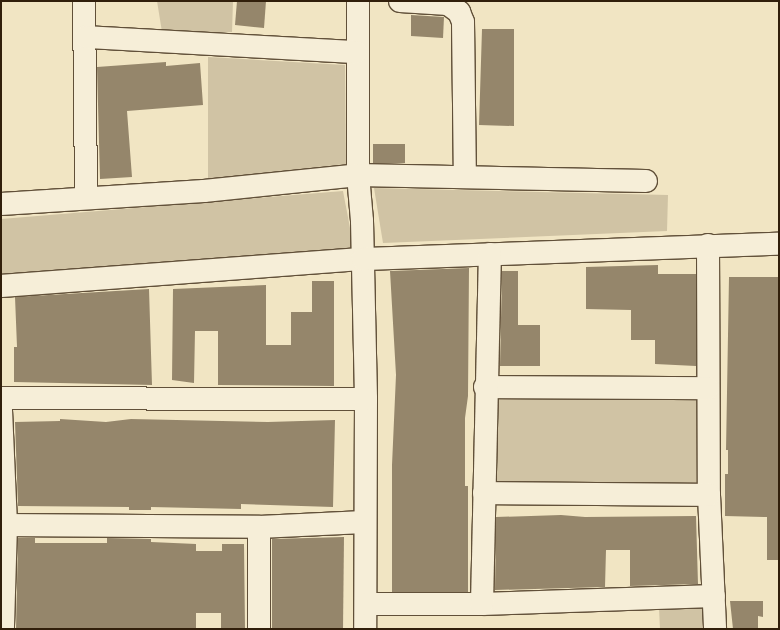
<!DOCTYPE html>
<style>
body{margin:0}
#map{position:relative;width:780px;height:630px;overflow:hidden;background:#f1e5c3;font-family:Vollkorn,serif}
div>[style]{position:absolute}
.green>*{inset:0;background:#d0c3a4}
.building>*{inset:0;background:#95866b}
.roads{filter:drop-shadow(1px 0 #615039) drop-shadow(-1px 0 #615039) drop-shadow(0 1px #615039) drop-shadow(0 -1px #615039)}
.minor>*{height:22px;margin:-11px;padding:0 11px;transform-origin:11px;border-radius:11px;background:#f6eed8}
span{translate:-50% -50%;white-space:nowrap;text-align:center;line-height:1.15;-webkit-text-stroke:3.5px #f6eed8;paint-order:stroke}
.frame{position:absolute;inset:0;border:2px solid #311f0b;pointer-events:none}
</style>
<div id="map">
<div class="green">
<i style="clip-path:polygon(157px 1px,233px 1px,232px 32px,162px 32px)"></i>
<i style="clip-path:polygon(208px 57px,345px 65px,346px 164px,208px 179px)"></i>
<i style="clip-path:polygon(374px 188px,668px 195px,667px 231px,383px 243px)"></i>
<i style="clip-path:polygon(343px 191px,354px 249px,1px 276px,1px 219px)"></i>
<i style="clip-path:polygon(492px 394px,699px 394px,701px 485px,489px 483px)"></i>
<i style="clip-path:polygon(705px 607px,706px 629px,660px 629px,659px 608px)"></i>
</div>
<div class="building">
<i style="clip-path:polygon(237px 1px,266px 1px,264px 28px,235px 25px)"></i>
<i style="clip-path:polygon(411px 15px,444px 17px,443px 38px,411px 36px)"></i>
<i style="clip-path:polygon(482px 29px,514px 29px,514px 126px,479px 125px)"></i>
<i style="clip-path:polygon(166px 62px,166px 66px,200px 63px,203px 105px,127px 111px,132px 177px,100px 179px,97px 67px)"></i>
<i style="clip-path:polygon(373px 144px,405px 144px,405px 163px,373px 163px)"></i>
<i style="clip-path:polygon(658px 265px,658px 274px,696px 274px,696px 366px,655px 364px,655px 340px,631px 340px,631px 310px,586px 309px,586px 267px)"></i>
<i style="clip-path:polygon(469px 268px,468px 396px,465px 418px,465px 486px,468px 486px,468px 592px,392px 592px,392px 465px,396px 375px,390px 271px)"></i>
<i style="clip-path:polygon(502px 271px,518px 271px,518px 325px,540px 325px,540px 366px,500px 366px)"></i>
<i style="clip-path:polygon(729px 277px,779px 277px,779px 560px,767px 560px,767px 517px,725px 516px,725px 474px,728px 474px,728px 450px,726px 450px)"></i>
<i style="clip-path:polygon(312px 281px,334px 281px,334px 386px,218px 385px,218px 331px,195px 331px,194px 383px,172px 380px,173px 289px,266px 285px,266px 345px,291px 345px,291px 312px,312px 312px)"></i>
<i style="clip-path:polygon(149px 289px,152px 385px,14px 382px,14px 347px,17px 347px,15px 297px)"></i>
<i style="clip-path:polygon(60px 419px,106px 422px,131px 419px,268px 422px,335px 420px,333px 507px,241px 504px,241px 509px,151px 507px,151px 510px,129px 510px,129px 507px,18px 506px,15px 422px,60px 421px)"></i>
<i style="clip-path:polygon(561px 515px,585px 517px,696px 516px,698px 584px,630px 586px,630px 550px,606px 550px,605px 587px,495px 590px,496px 517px)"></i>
<i style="clip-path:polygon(344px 537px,343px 629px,272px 629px,272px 539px)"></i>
<i style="clip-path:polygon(18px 538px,35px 538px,35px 543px,107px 543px,107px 538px,151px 539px,151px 542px,196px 544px,196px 551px,222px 551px,222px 544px,244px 544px,245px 629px,221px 629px,221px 613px,196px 613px,196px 629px,16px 629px)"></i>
<i style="clip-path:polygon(730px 601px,763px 601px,763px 617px,758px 616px,758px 629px,733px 629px)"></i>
</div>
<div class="roads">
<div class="minor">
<i style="left:84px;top:1px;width:196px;rotate:89.4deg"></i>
<i style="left:358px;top:1px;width:174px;rotate:90deg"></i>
<i style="left:358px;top:175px;width:46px;rotate:85deg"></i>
<i style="left:362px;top:221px;width:178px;rotate:88.7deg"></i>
<i style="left:366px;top:399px;width:230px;rotate:90.2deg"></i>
<i style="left:400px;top:1px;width:48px;rotate:3.6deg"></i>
<i style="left:448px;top:4px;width:14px;rotate:36deg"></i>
<i style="left:459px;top:12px;width:11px;rotate:68deg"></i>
<i style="left:463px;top:22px;width:154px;rotate:89.3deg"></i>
<i style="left:86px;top:37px;width:270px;rotate:3.2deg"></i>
<i style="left:1px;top:204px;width:203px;rotate:-3.7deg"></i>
<i style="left:204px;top:191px;width:155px;rotate:-5.9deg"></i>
<i style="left:358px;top:175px;width:288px;rotate:1.2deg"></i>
<i style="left:708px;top:245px;width:250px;rotate:89.8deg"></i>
<i style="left:709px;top:495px;width:134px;rotate:87.4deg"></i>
<i style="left:1px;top:286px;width:363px;rotate:-4.3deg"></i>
<i style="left:363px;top:259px;width:416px;rotate:-2.1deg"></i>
<i style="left:485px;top:387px;width:223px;rotate:0.3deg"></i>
<i style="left:1px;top:398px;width:365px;rotate:0.2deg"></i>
<i style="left:1px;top:410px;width:115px;rotate:87.5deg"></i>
<i style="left:6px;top:525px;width:104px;rotate:91.7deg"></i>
<i style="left:484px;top:493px;width:225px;rotate:0.5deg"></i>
<i style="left:1px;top:525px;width:258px;rotate:0.4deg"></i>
<i style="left:259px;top:527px;width:105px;rotate:-2.7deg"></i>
<i style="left:366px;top:604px;width:116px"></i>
<i style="left:482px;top:604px;width:232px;rotate:-2deg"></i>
<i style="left:482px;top:604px;width:350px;rotate:-88.7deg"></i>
<i style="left:259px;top:629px;width:102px;rotate:-90deg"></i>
</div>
</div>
<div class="frame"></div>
</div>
